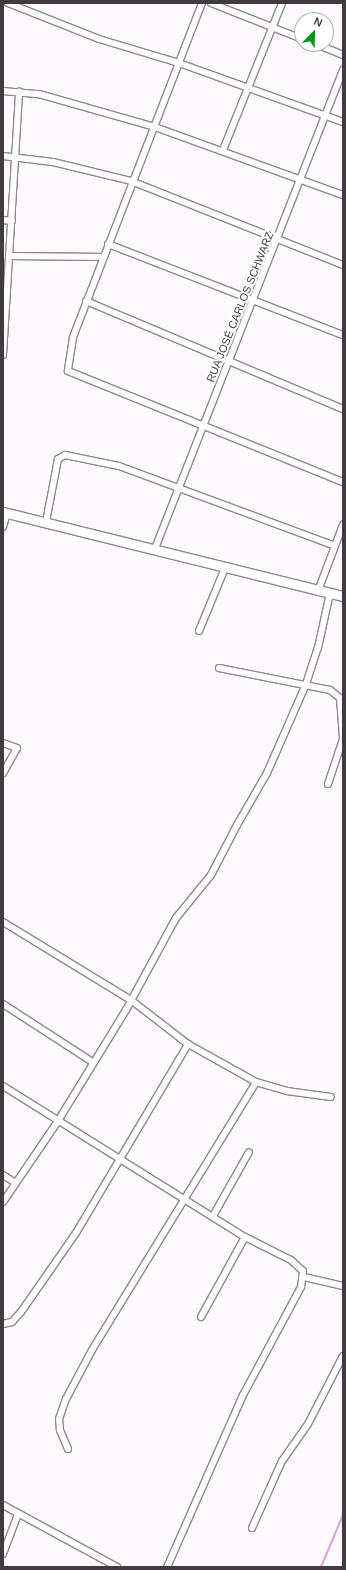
<!DOCTYPE html>
<meta charset="utf-8">
<style>
body{margin:0}
#map{position:relative;width:346px;height:1570px;overflow:hidden;background:#fdfafd;font-family:Helvetica,sans-serif}
div>[style]{position:absolute}
.stream>*{height:2px;margin:-1px;padding:0 1px;transform-origin:1px;border-radius:1px;background:#dba4df}
.roads{filter:drop-shadow(1px 0 #938594) drop-shadow(-1px 0 #938594) drop-shadow(0 1px #938594) drop-shadow(0 -1px #938594)}
.minor>*{height:6px;margin:-3px;padding:0 3px;transform-origin:3px;border-radius:3px;background:#fff}
.secondary>*{height:9px;margin:-4.5px;padding:0 4.5px;transform-origin:4.5px;border-radius:4.5px;background:#fff}
span{translate:-50% -50%;white-space:nowrap;text-align:center;line-height:1.15;-webkit-text-stroke:4px #fff;paint-order:stroke}
.street-label{font-size:11px;color:#413b41}
.frame{position:absolute;inset:0;border:4px solid #413b41;pointer-events:none}
.north{position:absolute;left:294px;top:12px;width:40px;height:40px;box-sizing:border-box;background:#fff;border:1px solid #b3b1b3;border-radius:50%;rotate:23deg;font-size:11px;font-weight:700;line-height:16px;text-align:center;color:#413b41}
.north::after{content:'';display:block;margin:auto;width:14px;height:18px;background:#0b8f1e;clip-path:polygon(50% 0,100% 100%,50% 72%,0 100%)}
</style>
<div id="map">
<div class="stream">
<i style="left:321px;top:1567px;width:56px;rotate:-67.1deg"></i>
</div>
<div class="roads">
<div class="minor">
<i style="left:8px;top:3px;width:98px;rotate:21.6deg"></i>
<i style="left:99px;top:39px;width:84px;rotate:16.7deg"></i>
<i style="left:179px;top:63px;width:174px;rotate:19.8deg"></i>
<i style="left:202px;top:3px;width:359px;rotate:111.1deg"></i>
<i style="left:73px;top:338px;width:33px;rotate:99deg"></i>
<i style="left:68px;top:371px;width:297px;rotate:22deg"></i>
<i style="left:211px;top:3px;width:98px;rotate:21.6deg"></i>
<i style="left:316px;top:44px;width:29px;rotate:22deg"></i>
<i style="left:3px;top:91px;width:36px;rotate:5deg"></i>
<i style="left:39px;top:94px;width:121px;rotate:15.9deg"></i>
<i style="left:155px;top:127px;width:200px;rotate:19.9deg"></i>
<i style="left:223px;top:150px;width:158px;rotate:-68.1deg"></i>
<i style="left:3px;top:156px;width:50px;rotate:6.8deg"></i>
<i style="left:53px;top:162px;width:80px;rotate:13.7deg"></i>
<i style="left:131px;top:181px;width:228px;rotate:21.6deg"></i>
<i style="left:3px;top:220px;width:9px;rotate:6deg"></i>
<i style="left:108px;top:244px;width:252px;rotate:21.2deg"></i>
<i style="left:10px;top:256px;width:93px;rotate:0.6deg"></i>
<i style="left:86px;top:301px;width:279px;rotate:22.8deg"></i>
<i style="left:3px;top:355px;width:264px;rotate:-86.5deg"></i>
<i style="left:46px;top:522px;width:64px;rotate:-79.2deg"></i>
<i style="left:58px;top:459px;width:8px;rotate:-30deg"></i>
<i style="left:65px;top:455px;width:55px;rotate:11.5deg"></i>
<i style="left:119px;top:466px;width:230px;rotate:20.3deg"></i>
<i style="left:3px;top:527px;width:15px;rotate:-74deg"></i>
<i style="left:154px;top:551px;width:517px;rotate:-68.55deg"></i>
<i style="left:318px;top:591px;width:71px;rotate:-69.3deg"></i>
<i style="left:199px;top:631px;width:68px;rotate:-67.6deg"></i>
<i style="left:219px;top:668px;width:113px;rotate:11.2deg"></i>
<i style="left:330px;top:690px;width:13px;rotate:39deg"></i>
<i style="left:340px;top:698px;width:40px;rotate:85.7deg"></i>
<i style="left:3px;top:743px;width:15px;rotate:20deg"></i>
<i style="left:17px;top:748px;width:29px;rotate:119deg"></i>
<i style="left:328px;top:784px;width:47px;rotate:-71.6deg"></i>
<i style="left:3px;top:922px;width:150px;rotate:31.4deg"></i>
<i style="left:131px;top:1000px;width:72px;rotate:37.7deg"></i>
<i style="left:188px;top:1044px;width:78px;rotate:29.2deg"></i>
<i style="left:256px;top:1082px;width:32px;rotate:16deg"></i>
<i style="left:287px;top:1091px;width:44px;rotate:7.8deg"></i>
<i style="left:3px;top:1004px;width:108px;rotate:33deg"></i>
<i style="left:3px;top:1086px;width:285px;rotate:32deg"></i>
<i style="left:245px;top:1237px;width:51px;rotate:26.6deg"></i>
<i style="left:291px;top:1260px;width:16px;rotate:43deg"></i>
<i style="left:303px;top:1271px;width:16px;rotate:97deg"></i>
<i style="left:301px;top:1287px;width:123px;rotate:118.2deg"></i>
<i style="left:243px;top:1395px;width:188px;rotate:113.8deg"></i>
<i style="left:3px;top:1175px;width:15px;rotate:32deg"></i>
<i style="left:3px;top:1202px;width:98px;rotate:-55.8deg"></i>
<i style="left:58px;top:1121px;width:130px;rotate:-58.5deg"></i>
<i style="left:126px;top:1010px;width:105px;rotate:-61.5deg"></i>
<i style="left:176px;top:918px;width:55px;rotate:-50.9deg"></i>
<i style="left:211px;top:875px;width:56px;rotate:-62.5deg"></i>
<i style="left:237px;top:825px;width:60px;rotate:-60deg"></i>
<i style="left:267px;top:773px;width:97px;rotate:-66.3deg"></i>
<i style="left:306px;top:684px;width:38px;rotate:-72deg"></i>
<i style="left:318px;top:648px;width:56px;rotate:-77.7deg"></i>
<i style="left:213px;top:1216px;width:73px;rotate:-60.6deg"></i>
<i style="left:304px;top:1277px;width:40px;rotate:13deg"></i>
<i style="left:201px;top:1317px;width:91px;rotate:-61.2deg"></i>
<i style="left:3px;top:1324px;width:9px;rotate:-13deg"></i>
<i style="left:12px;top:1322px;width:13px;rotate:-48deg"></i>
<i style="left:21px;top:1312px;width:96px;rotate:-55.2deg"></i>
<i style="left:76px;top:1233px;width:220px;rotate:-59.3deg"></i>
<i style="left:68px;top:1449px;width:21px;rotate:-113deg"></i>
<i style="left:60px;top:1430px;width:11px;rotate:-95deg"></i>
<i style="left:59px;top:1419px;width:21px;rotate:-71deg"></i>
<i style="left:66px;top:1399px;width:55px;rotate:-62deg"></i>
<i style="left:92px;top:1350px;width:314px;rotate:-58.5deg"></i>
<i style="left:3px;top:1505px;width:130px;rotate:28.5deg"></i>
<i style="left:252px;top:1528px;width:73px;rotate:-65.9deg"></i>
<i style="left:282px;top:1461px;width:45px;rotate:-54.9deg"></i>
<i style="left:308px;top:1424px;width:76px;rotate:-62.8deg"></i>
<i style="left:3px;top:1554px;width:43px;rotate:-69.4deg"></i>
</div>
<div class="secondary">
<i style="left:3px;top:512px;width:350px;rotate:13.9deg"></i>
</div>
</div>
<div class="street-label">
<span style="left:240px;top:307px;rotate:-68deg">RUA JOSÉ CARLOS SCHWARZ</span>
</div>
<div class="frame"></div>
<div class="north">N</div>
</div>
